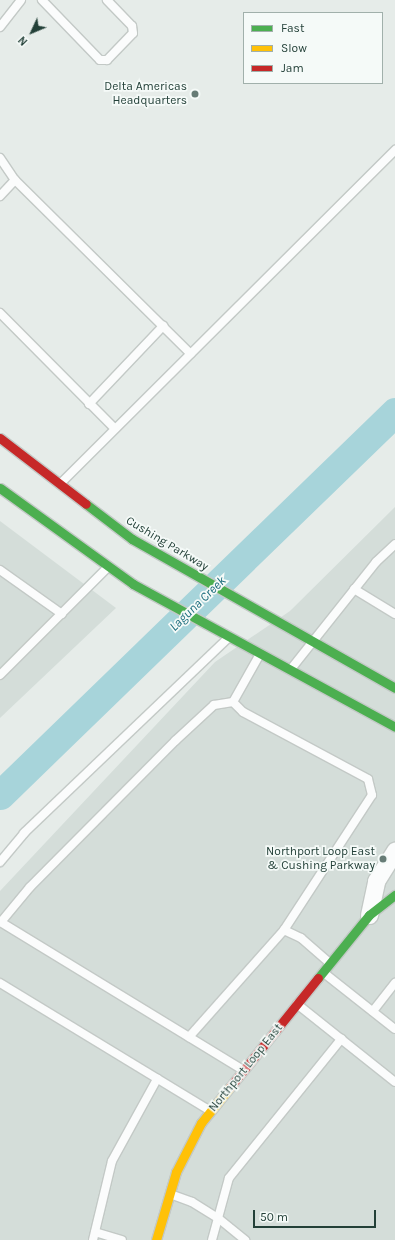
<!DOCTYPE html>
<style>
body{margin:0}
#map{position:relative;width:395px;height:1240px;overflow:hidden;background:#e6ece9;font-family:Karla,sans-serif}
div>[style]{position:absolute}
.built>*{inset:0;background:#d4ddd9}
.river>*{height:29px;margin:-14.5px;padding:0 14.5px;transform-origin:14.5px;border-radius:14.5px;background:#a7d4da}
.roads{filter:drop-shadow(1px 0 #c3c9c6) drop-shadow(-1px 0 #c3c9c6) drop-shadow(0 1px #c3c9c6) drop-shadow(0 -1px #c3c9c6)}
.lane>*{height:8px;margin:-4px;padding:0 4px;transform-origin:4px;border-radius:4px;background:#fbfcfc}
.street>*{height:17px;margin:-8.5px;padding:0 8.5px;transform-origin:8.5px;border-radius:8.5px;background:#fbfcfc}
.fast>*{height:9px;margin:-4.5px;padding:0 4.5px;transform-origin:4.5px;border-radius:4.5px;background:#4caf50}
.slow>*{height:9px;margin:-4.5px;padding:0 4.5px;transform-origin:4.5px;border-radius:4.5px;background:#ffc107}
.jam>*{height:9px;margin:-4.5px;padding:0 4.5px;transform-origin:4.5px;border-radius:4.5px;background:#c62828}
.dots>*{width:11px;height:11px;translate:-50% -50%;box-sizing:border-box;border:2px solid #f5faf8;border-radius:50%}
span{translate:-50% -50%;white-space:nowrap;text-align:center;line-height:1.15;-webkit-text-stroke:3.5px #f5faf8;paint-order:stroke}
.poi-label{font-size:12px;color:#234038}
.right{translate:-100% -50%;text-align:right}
.street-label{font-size:12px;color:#234038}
.water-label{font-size:13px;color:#1c6e7d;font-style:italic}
.legend{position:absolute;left:243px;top:12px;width:140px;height:72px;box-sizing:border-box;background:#f5faf8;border:1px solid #a1b0ab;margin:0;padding:5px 7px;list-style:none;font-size:12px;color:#234038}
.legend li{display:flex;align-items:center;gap:8px;height:20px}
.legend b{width:20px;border:1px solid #a1b0ab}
.north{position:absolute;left:12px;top:12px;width:40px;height:40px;-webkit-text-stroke:3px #f5faf8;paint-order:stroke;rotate:226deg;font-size:11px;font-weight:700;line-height:16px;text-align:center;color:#234038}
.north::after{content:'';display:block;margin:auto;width:14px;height:18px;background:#234038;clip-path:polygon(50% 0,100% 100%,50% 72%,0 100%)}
.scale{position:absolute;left:253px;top:1210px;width:123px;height:18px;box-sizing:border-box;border:2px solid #234038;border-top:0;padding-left:5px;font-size:12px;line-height:14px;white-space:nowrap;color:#234038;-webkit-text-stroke:3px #f5faf8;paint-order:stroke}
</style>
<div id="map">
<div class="built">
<i style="clip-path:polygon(395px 507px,395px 1240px,0 1240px,0 891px,215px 662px,290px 611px)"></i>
<i style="clip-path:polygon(0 521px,116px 608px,0 718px)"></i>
</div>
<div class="river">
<i style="left:0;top:795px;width:550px;rotate:-44.12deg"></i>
</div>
<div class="roads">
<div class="lane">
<i style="left:42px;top:0;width:83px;rotate:46deg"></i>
<i style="left:100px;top:60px;width:7px"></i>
<i style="left:107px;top:60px;width:37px;rotate:-46deg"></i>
<i style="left:133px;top:33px;width:7px;rotate:-98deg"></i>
<i style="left:132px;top:26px;width:36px;rotate:-134deg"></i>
<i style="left:0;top:27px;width:34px;rotate:-52deg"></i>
<i style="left:0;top:158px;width:27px;rotate:56deg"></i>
<i style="left:15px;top:180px;width:247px;rotate:44.7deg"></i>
<i style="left:0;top:196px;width:22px;rotate:-47deg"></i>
<i style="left:0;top:313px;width:163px;rotate:45.2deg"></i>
<i style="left:89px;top:404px;width:108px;rotate:-46.5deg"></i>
<i style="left:61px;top:483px;width:472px;rotate:-44.9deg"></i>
<i style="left:0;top:570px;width:76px;rotate:35.4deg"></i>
<i style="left:354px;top:589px;width:48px;rotate:31.4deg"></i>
<i style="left:291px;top:669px;width:137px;rotate:-51.5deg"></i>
<i style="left:376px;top:562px;width:26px;rotate:-43deg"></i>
<i style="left:0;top:675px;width:153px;rotate:-45deg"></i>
<i style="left:0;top:862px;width:38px;rotate:-50deg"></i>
<i style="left:24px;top:833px;width:284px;rotate:-43.7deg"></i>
<i style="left:284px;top:930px;width:19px;rotate:25deg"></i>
<i style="left:301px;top:938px;width:38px;rotate:41deg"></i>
<i style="left:324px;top:973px;width:90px;rotate:38.3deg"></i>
<i style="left:0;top:983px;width:245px;rotate:31.3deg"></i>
<i style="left:297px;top:1004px;width:125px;rotate:38.5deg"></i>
<i style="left:373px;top:1011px;width:36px;rotate:-52deg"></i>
<i style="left:189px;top:1037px;width:143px;rotate:-48.4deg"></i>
<i style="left:284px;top:930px;width:161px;rotate:-56.9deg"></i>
<i style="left:372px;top:795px;width:16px;rotate:-104deg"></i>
<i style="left:368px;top:779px;width:142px;rotate:-151.8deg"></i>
<i style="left:243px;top:712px;width:14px;rotate:-135deg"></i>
<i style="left:243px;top:1070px;width:284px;rotate:-148.6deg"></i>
<i style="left:1px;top:922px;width:45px;rotate:-50.4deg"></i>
<i style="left:30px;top:887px;width:206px;rotate:-45.2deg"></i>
<i style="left:175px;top:741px;width:53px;rotate:-42.7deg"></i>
<i style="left:214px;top:705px;width:19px;rotate:-9deg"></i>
<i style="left:233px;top:702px;width:55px;rotate:-60.6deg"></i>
<i style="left:170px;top:1194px;width:23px;rotate:20deg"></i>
<i style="left:192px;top:1202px;width:31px;rotate:32deg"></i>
<i style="left:218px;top:1218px;width:35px;rotate:39deg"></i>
<i style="left:95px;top:1232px;width:28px;rotate:17deg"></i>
<i style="left:93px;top:1240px;width:81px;rotate:-76.5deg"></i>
<i style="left:112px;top:1161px;width:94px;rotate:-61.2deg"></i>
<i style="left:212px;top:1240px;width:64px;rotate:-74.7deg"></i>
<i style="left:229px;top:1178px;width:179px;rotate:-51.1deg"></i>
</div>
<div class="street">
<i style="left:369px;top:915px;width:35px;rotate:-78deg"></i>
<i style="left:376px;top:881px;width:36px;rotate:-58deg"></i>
</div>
<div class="fast">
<i style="left:0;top:488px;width:164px;rotate:35.8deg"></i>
<i style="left:133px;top:584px;width:298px;rotate:28.6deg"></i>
<i style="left:86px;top:504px;width:58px;rotate:37.3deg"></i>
<i style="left:132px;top:539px;width:302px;rotate:29.5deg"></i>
<i style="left:318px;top:978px;width:81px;rotate:-51deg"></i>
<i style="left:369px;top:915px;width:33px;rotate:-38deg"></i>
</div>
<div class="slow">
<i style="left:156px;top:1240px;width:71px;rotate:-73.6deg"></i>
<i style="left:176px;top:1172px;width:55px;rotate:-63deg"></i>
<i style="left:201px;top:1123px;width:46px;rotate:-51.1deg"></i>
</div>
<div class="jam">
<i style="left:0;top:438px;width:108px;rotate:37.5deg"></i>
<i style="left:230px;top:1087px;width:140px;rotate:-51.1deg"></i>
</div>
</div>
<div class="dots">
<i style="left:195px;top:94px;background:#677c76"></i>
<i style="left:383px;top:859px;background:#677c76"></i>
</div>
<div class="poi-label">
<span class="right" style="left:187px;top:94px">Delta Americas<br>Headquarters</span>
<span class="right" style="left:375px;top:859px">Northport Loop East<br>&amp; Cushing Parkway</span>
</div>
<div class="street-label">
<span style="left:167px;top:544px;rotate:31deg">Cushing Parkway</span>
<span style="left:246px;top:1068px;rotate:-51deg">Northport Loop East</span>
</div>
<div class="water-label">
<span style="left:198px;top:604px;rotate:-44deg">Laguna Creek</span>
</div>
<ul class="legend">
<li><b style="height:5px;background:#4caf50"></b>Fast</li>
<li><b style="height:5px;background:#ffc107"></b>Slow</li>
<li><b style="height:5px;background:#c62828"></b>Jam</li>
</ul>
<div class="north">N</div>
<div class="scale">50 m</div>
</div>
